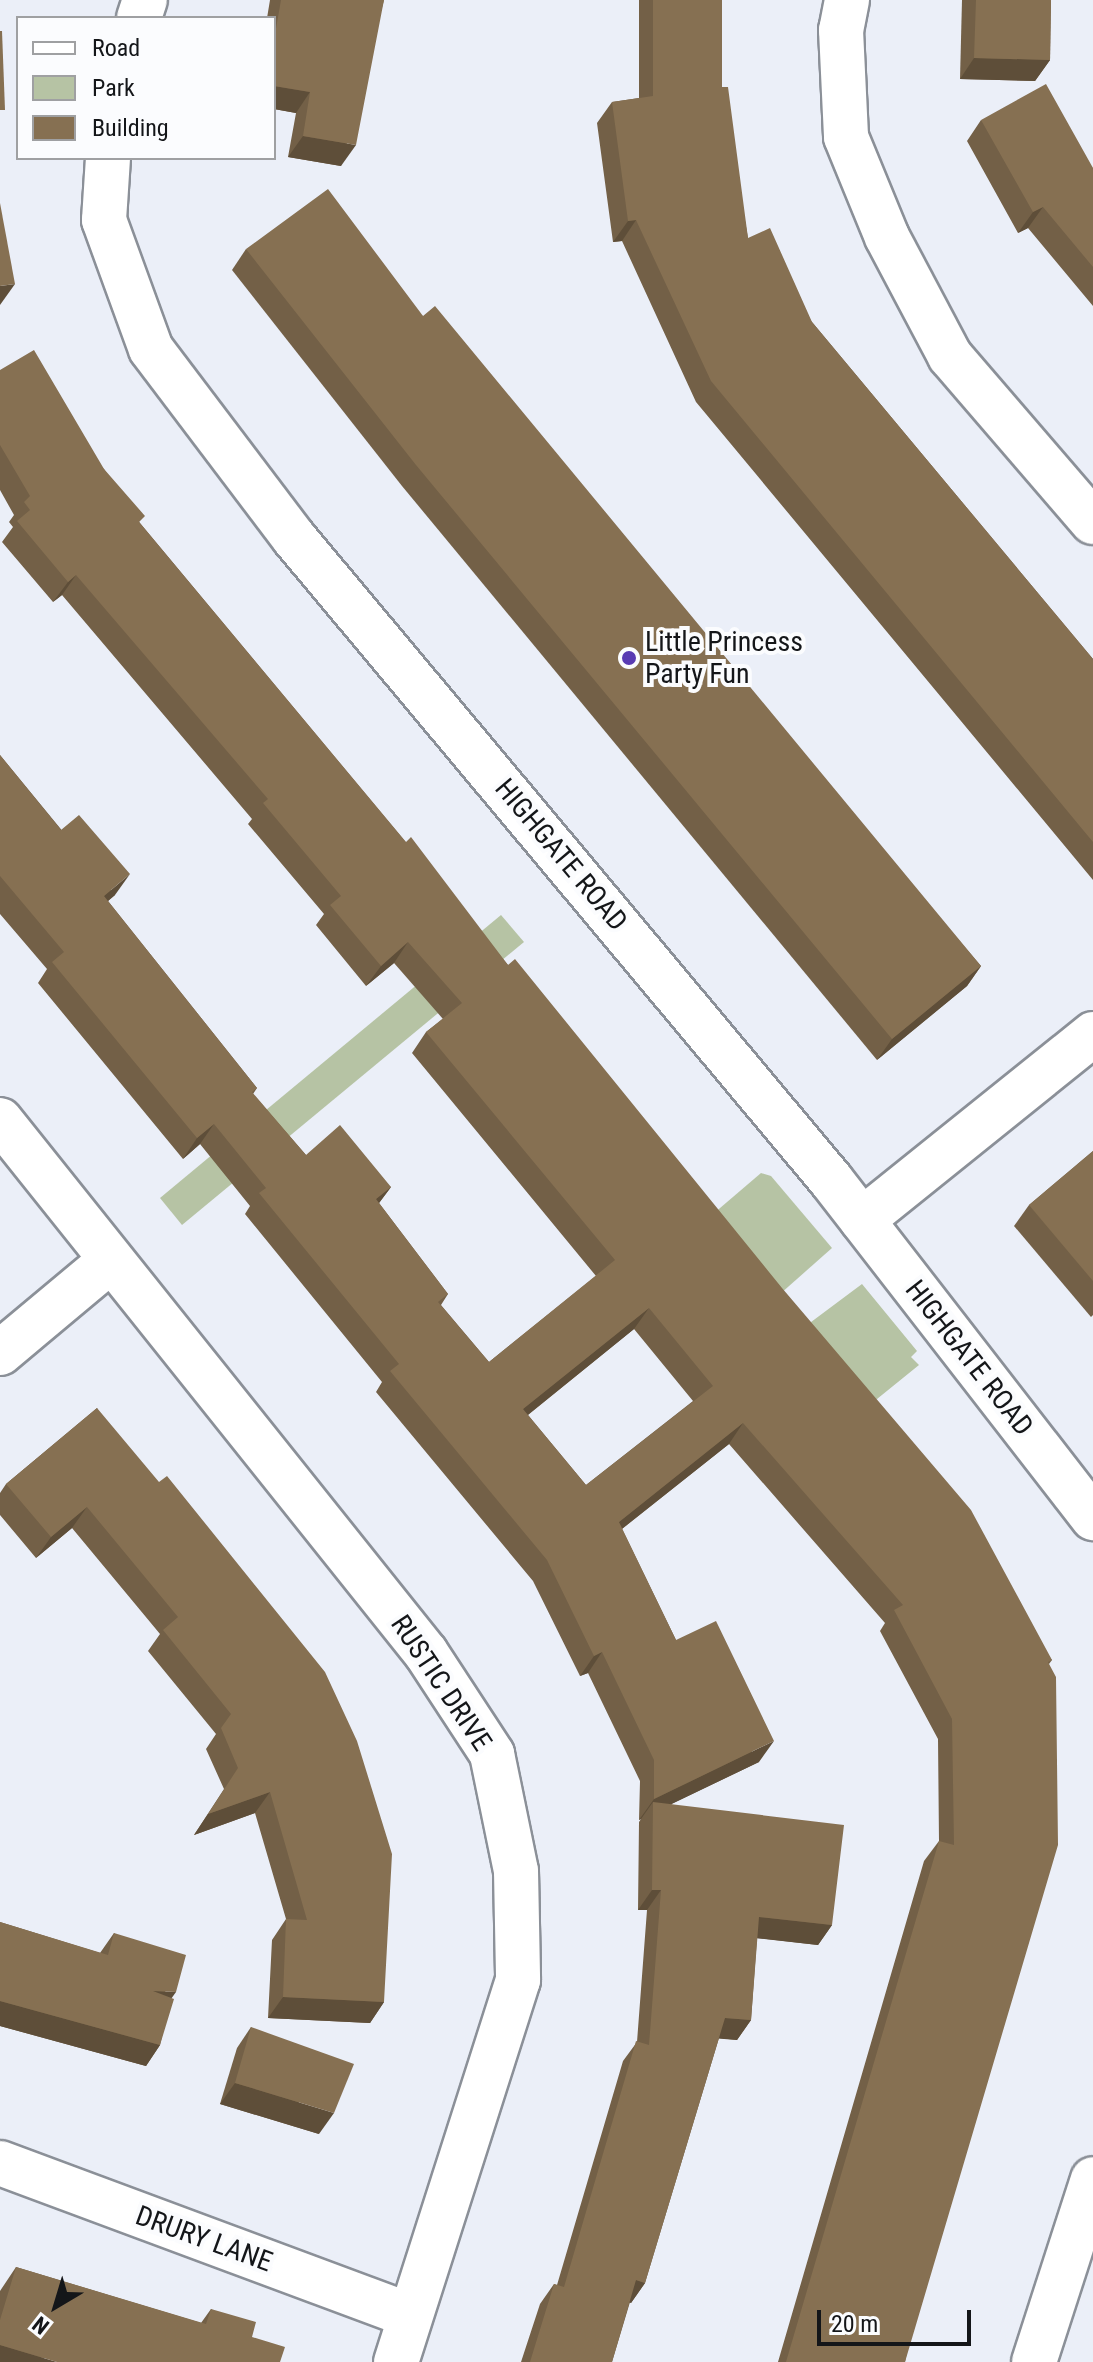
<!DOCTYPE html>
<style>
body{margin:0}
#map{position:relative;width:1093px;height:2362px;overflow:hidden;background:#ebeff8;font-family:"Roboto Condensed",sans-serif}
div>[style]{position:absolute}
.green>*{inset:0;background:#b6c3a4}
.roads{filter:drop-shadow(2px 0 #8b9098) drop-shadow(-2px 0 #8b9098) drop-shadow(0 2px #8b9098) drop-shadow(0 -2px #8b9098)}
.minor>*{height:44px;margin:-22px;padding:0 22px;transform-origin:22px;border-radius:22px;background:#fff}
.wall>*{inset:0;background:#736047}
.shaded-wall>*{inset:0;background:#5e4e39}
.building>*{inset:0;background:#867052}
.dots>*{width:22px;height:22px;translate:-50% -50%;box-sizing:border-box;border:4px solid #fbfcfe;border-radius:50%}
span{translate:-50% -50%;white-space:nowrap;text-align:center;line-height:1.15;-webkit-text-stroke:8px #fbfcfe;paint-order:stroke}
.poi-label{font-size:28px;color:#141619}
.left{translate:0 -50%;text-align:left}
.street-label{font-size:28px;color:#141619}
.legend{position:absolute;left:16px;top:16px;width:260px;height:144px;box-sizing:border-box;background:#fbfcfe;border:2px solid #9fa0a2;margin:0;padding:10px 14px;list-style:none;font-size:24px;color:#141619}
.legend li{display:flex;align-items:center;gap:16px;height:40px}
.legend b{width:40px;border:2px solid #9fa0a2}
.north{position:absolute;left:16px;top:2266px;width:80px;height:80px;-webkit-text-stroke:6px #fbfcfe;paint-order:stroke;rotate:218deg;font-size:22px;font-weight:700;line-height:32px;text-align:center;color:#141619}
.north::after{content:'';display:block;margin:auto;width:28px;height:36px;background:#141619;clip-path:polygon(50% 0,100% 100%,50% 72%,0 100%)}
.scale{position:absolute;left:817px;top:2310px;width:154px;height:36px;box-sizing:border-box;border:4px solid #141619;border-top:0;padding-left:10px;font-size:24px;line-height:28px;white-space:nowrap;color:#141619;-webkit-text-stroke:6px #fbfcfe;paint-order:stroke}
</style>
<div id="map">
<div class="green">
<i style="clip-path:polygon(501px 915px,524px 942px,182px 1225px,160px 1198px)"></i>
<i style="clip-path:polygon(761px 1173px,771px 1176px,832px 1248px,771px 1302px,699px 1226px)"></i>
<i style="clip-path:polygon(862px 1284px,917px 1351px,911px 1357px,919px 1365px,856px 1416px,799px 1331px)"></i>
</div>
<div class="roads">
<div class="minor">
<i style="left:847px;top:0;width:31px;rotate:101deg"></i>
<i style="left:841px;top:30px;width:107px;rotate:87.3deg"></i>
<i style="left:846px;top:137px;width:108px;rotate:67.7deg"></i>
<i style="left:887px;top:237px;width:135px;rotate:62.1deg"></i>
<i style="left:950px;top:356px;width:219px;rotate:49.3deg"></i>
<i style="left:139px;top:18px;width:19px;rotate:-72deg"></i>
<i style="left:108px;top:158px;width:62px;rotate:93.7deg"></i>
<i style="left:104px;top:220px;width:137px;rotate:70deg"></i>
<i style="left:151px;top:349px;width:237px;rotate:52.9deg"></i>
<i style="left:294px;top:538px;width:837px;rotate:50.09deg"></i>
<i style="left:831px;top:1180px;width:428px;rotate:52.2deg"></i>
<i style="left:0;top:1120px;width:682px;rotate:51.37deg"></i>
<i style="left:426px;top:1653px;width:121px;rotate:56.8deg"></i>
<i style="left:492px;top:1754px;width:119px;rotate:78.4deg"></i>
<i style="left:516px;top:1871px;width:109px;rotate:88.9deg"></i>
<i style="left:518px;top:1980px;width:401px;rotate:107.7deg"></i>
<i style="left:862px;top:1220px;width:297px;rotate:-38.8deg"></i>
<i style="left:0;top:1353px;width:142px;rotate:-39.9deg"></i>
<i style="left:0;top:2163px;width:436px;rotate:20.4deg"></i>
<i style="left:1034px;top:2362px;width:192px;rotate:-72.1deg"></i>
</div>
</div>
<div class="wall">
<i style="clip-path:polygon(270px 0,384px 0,341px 166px,288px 157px,296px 113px,274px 109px,274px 18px,267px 18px)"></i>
<i style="clip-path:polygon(639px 0,722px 0,722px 87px,748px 238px,812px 322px,1093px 659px,1093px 880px,696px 402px,622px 241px,613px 242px,597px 123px,612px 102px,639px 98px)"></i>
<i style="clip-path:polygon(962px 0,1051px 0,1050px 60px,1035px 81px,960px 79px)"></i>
<i style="clip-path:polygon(981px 120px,1093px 168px,1093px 306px,1028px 228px,1018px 233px,967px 141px)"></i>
<i style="clip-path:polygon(246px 249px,423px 316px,981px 966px,967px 986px,877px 1060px,402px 486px,232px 270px)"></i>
<i style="clip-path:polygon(evenodd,0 370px,104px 469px,140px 523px,508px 965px,1052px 1660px,1049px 1664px,905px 2362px,778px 2362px,924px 1861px,939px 1841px,938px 1739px,880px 1631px,885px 1623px,729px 1444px,622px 1529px,676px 1640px,759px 1762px,671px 1804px,832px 1925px,818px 1945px,757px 1938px,751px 2020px,737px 2040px,719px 2038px,645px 2283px,631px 2303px,630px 2302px,612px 2362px,521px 2362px,540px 2304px,554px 2284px,557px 2285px,623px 2061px,637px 2042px,647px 1910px,638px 1910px,639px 1822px,641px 1819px,639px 1820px,640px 1781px,588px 1673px,580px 1676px,533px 1581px,376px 1392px,382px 1382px,245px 1214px,250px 1206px,200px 1144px,183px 1159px,38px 983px,47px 969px,0 914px,0 755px,115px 895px,108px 901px,257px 1088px,253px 1094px,306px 1155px,391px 1187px,379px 1203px,448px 1294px,441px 1305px,489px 1362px,596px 1276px,412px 1053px,426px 1032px,443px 1019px,394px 963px,366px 986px,316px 925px,324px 914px,248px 824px,252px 819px,62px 595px,53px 602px,2px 542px,13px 527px,9px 522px,14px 515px,0 490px,0 370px,634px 1329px,693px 1401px,586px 1485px,528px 1415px,634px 1329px)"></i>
<i style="clip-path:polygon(1093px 1151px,1093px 1315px,1091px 1317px,1014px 1226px,1029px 1205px)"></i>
<i style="clip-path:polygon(97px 1408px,384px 2002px,370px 2023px,268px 2018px,272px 1940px,286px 1919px,255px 1813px,194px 1835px,224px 1789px,206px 1749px,216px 1734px,148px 1651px,160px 1634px,72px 1528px,36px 1558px,0 1515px,0 1493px,6px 1484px)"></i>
<i style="clip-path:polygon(0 1922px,100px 1953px,114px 1933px,171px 1998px,160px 2045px,146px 2066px,0 2026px)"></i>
<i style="clip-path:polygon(251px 2027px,319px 2134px,220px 2104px,237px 2048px)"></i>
<i style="clip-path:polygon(16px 2267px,201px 2323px,211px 2309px,252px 2337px,0 2362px,0 2291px)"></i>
</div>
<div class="shaded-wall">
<i style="clip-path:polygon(974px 58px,1050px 60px,1035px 81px,960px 79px)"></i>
<i style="clip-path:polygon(274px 86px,310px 92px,296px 113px,274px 109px)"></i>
<i style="clip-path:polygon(303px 136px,356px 145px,341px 166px,288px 157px)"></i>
<i style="clip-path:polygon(1043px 207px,1028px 228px,1018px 233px,1033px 212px)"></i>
<i style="clip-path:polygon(636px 220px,622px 241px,613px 242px,628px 221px)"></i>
<i style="clip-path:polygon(15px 284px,0 305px,0 286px)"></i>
<i style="clip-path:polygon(76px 575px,62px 595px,53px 602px,68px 582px)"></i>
<i style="clip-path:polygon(130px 874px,115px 895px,89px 917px,104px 896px)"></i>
<i style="clip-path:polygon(408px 942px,394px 963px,366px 986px,381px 966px)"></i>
<i style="clip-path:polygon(981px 966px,967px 986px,877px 1060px,892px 1039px)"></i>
<i style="clip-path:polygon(214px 1124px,200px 1144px,183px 1159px,197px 1138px)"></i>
<i style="clip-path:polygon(391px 1187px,376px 1207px,376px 1199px)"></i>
<i style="clip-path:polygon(649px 1308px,634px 1329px,509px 1430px,523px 1409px)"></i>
<i style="clip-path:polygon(743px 1423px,729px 1444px,604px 1543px,619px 1522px)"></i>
<i style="clip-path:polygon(87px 1507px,72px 1528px,36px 1558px,51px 1537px)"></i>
<i style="clip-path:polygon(602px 1652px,588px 1673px,580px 1676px,594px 1656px)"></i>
<i style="clip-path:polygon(774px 1741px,759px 1762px,653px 1813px,653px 1802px,641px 1819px,639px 1820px,654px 1799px)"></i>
<i style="clip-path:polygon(270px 1792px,255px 1813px,194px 1835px,208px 1814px)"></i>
<i style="clip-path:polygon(652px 1890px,661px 1890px,647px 1910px,638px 1910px)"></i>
<i style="clip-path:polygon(759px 1917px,832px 1925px,818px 1945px,745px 1937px)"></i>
<i style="clip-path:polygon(153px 1991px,176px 1992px,161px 2013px)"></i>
<i style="clip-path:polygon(283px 1997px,384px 2002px,370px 2023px,268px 2018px)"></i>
<i style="clip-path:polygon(0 2001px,160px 2045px,146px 2066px,0 2026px)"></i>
<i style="clip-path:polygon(725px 2018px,751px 2020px,737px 2040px,711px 2038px)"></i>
<i style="clip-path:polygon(235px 2083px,334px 2113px,319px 2134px,220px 2104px)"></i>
<i style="clip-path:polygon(636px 2280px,645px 2283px,631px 2303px,622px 2300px)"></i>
<i style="clip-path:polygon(0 2345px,57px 2362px,0 2362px)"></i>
</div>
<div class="building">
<i style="clip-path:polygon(281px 0,384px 0,356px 145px,303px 136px,310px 92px,274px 86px,274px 40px)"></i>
<i style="clip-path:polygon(653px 0,722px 0,722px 87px,728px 87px,748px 238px,770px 228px,812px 322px,1093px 659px,1093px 842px,711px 381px,636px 220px,628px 221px,612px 102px,653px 96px)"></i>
<i style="clip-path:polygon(976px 0,1051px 0,1050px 60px,974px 58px)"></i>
<i style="clip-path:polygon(0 31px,2px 31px,5px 110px,0 110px)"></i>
<i style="clip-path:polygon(1046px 84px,1093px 168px,1093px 267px,1043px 207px,1033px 212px,981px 120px)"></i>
<i style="clip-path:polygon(328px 189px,423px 316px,435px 306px,981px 966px,892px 1039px,416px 465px,246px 249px)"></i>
<i style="clip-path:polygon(0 203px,15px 284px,0 286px)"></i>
<i style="clip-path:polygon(evenodd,34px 350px,104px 469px,145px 516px,139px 522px,406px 842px,411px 837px,508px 965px,515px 959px,782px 1288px,971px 1510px,1052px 1660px,1048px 1662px,1056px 1677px,1058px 1845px,905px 2362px,786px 2362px,939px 1841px,954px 1845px,952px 1719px,894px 1610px,903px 1605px,743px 1423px,619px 1522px,676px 1640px,716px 1621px,774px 1741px,654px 1799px,654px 1760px,602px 1652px,594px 1656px,547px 1560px,390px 1371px,399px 1364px,259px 1193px,266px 1188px,214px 1124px,197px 1138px,52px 962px,64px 952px,0 876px,0 755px,61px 830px,79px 815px,130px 874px,104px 896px,257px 1088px,252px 1092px,306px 1155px,340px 1125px,391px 1187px,376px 1199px,448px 1294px,438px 1302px,489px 1362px,615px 1260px,426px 1032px,462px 1003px,408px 942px,381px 966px,330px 905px,341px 896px,263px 803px,268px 799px,76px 575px,68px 582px,17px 521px,30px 510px,24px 502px,30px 496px,0 445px,0 370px,34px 350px,649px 1308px,713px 1386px,586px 1485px,523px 1409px,649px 1308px)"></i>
<i style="clip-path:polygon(1093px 1151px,1093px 1281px,1029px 1205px)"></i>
<i style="clip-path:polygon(97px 1408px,159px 1482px,167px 1476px,325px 1672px,357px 1741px,392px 1854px,384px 2002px,283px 1997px,286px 1919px,307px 1920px,270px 1792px,208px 1814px,238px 1768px,221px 1728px,231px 1714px,163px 1630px,178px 1617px,87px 1507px,51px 1537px,6px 1484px)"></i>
<i style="clip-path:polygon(653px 1802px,844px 1825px,832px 1925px,759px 1917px,751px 2020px,725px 2018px,645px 2283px,636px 2280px,612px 2362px,530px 2362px,554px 2284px,564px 2287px,636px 2041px,649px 2045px,661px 1890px,652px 1890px)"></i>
<i style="clip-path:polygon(0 1922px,108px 1955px,114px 1933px,186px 1955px,176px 1992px,153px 1991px,174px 1999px,160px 2045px,0 2001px)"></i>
<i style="clip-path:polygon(251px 2027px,354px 2064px,334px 2113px,235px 2083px)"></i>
<i style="clip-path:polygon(16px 2267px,206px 2324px,211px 2309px,256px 2322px,252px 2337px,285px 2347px,280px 2362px,57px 2362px,0 2345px,0 2320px)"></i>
</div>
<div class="dots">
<i style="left:629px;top:658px;background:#593bb3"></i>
</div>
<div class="poi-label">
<span class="left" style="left:645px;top:658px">Little Princess<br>Party Fun</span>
</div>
<div class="street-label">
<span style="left:561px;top:855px;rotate:50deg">HIGHGATE ROAD</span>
<span style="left:969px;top:1358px;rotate:52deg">HIGHGATE ROAD</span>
<span style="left:441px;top:1683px;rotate:56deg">RUSTIC DRIVE</span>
<span style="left:204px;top:2239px;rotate:20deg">DRURY LANE</span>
</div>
<ul class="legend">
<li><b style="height:10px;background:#fff"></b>Road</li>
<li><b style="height:22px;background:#b6c3a4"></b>Park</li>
<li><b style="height:22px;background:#867052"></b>Building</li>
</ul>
<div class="north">N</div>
<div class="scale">20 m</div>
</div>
